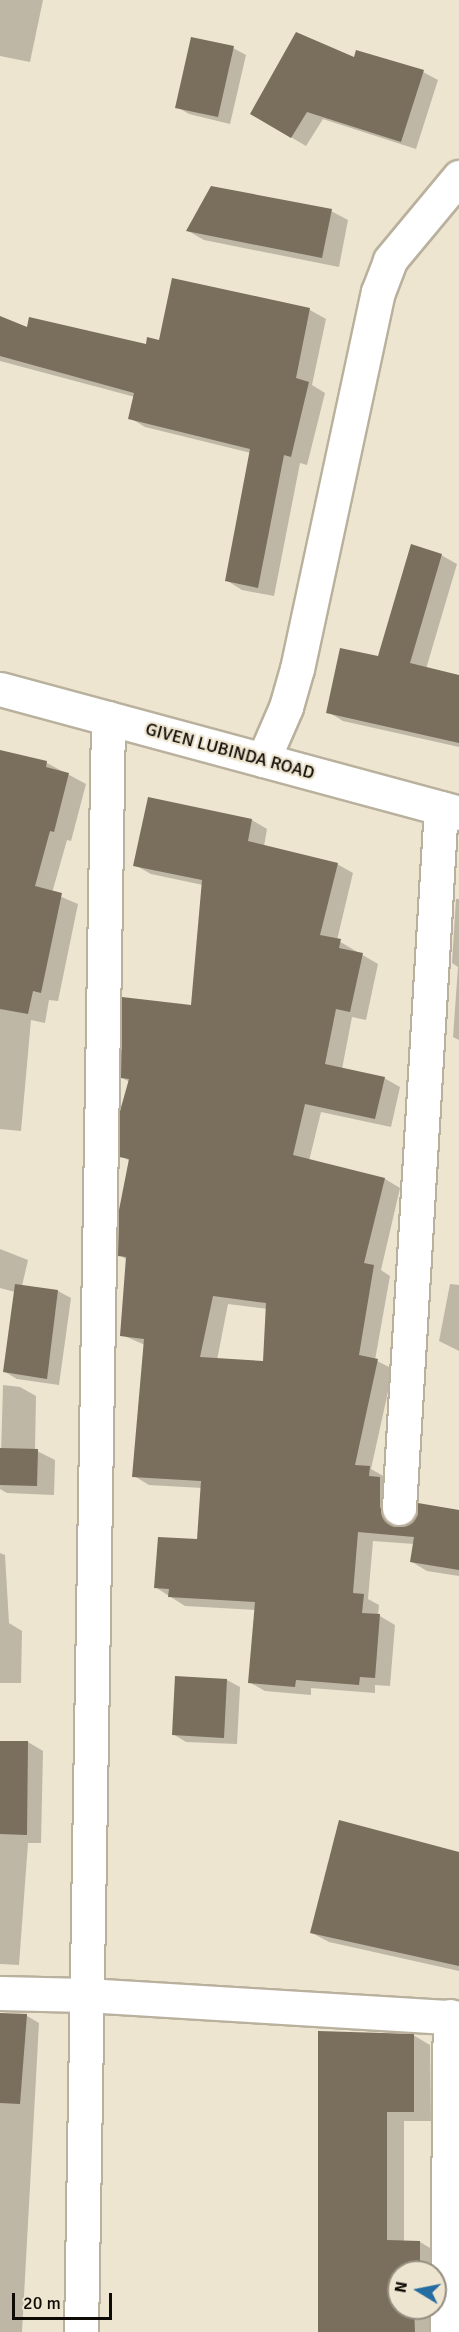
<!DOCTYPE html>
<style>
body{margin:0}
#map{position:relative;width:459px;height:2332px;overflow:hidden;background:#eee5d0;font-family:Signika,sans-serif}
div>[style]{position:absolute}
.shadow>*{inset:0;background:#0003}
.building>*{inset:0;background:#7a6e5d}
.roads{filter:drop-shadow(2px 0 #b9b19d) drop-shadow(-2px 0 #b9b19d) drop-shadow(0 2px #b9b19d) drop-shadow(0 -2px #b9b19d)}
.minor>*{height:33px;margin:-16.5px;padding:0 16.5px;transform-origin:16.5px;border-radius:16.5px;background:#fff}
span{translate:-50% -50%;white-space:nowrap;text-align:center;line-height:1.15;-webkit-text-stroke:4.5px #eee5d0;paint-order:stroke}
.street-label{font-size:18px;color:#0e0b05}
.north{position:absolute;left:387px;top:2260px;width:60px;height:60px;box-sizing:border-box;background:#eee5d0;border:2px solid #948e7f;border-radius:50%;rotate:280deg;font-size:16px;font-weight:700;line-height:24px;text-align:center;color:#0e0b05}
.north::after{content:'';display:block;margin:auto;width:21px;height:27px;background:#256da1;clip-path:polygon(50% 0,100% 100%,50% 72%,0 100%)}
.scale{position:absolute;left:12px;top:2293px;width:100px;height:27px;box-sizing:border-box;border:3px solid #0e0b05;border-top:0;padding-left:8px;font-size:18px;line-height:21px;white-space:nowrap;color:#0e0b05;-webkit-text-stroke:4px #eee5d0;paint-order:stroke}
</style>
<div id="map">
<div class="shadow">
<i style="clip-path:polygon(0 0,43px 0,30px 62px,0 56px)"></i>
<i style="clip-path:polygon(233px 48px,246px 55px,230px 124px,189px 114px,177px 107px)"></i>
<i style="clip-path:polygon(355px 59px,423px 72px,438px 80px,416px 149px,323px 119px,306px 146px,252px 114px)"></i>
<i style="clip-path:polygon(331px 211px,348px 220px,339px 267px,204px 240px,188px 231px)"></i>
<i style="clip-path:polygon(173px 280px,310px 310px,326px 319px,312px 385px,325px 393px,307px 465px,300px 463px,274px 596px,242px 590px,226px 580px,251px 453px,145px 427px,130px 418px,135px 397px,0 361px,0 317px,28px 329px,147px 346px,160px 342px)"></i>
<i style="clip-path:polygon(441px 555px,457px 564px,426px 669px,459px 676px,459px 747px,343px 721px,328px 712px,379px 658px)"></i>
<i style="clip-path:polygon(0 756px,47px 763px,86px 784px,71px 841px,67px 840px,52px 893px,78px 904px,58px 1001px,49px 1000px,45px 1023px,31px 1020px,21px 1131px,0 1129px)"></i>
<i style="clip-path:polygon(evenodd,252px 820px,267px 829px,264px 846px,337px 864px,353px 873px,337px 940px,378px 964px,366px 1020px,352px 1017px,342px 1069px,384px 1078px,400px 1087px,391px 1127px,321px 1112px,309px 1161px,385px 1179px,400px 1188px,381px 1270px,390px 1276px,375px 1360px,393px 1369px,371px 1469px,385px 1477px,398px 1528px,459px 1511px,459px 1576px,427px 1571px,412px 1562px,414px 1544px,373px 1541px,368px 1599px,379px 1605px,378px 1615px,395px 1625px,390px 1686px,375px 1685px,375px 1693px,311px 1688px,311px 1695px,265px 1691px,249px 1682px,256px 1610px,185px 1606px,155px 1587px,199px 1541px,202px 1488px,149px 1485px,134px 1476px,145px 1345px,122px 1335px,128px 1260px,119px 1255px,130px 1161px,121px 1156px,130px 1082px,122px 1078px,193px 1006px,203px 885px,151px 874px,135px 865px,252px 820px,228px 1304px,268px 1309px,264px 1363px,217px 1360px,228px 1304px)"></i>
<i style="clip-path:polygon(456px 899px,459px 899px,459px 1040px,453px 1037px,458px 967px,452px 963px)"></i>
<i style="clip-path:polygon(0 1249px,28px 1260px,22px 1286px,58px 1291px,71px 1298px,59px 1385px,17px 1379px,5px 1372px,15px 1292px,0 1288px)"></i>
<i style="clip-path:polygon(450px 1284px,459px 1285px,459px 1351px,439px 1341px)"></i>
<i style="clip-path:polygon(3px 1385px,20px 1387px,36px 1396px,35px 1450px,55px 1460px,54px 1495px,7px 1493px,0 1489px)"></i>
<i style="clip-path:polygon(0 1553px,5px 1555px,9px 1623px,22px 1631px,21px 1683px,0 1683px)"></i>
<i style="clip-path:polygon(176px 1677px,227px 1680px,240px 1687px,237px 1744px,186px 1742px,173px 1734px)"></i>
<i style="clip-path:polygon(0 1742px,28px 1742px,43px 1751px,41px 1843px,28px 1843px,19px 1965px,0 1964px)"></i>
<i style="clip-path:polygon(459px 1853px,459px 1971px,329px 1942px,312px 1933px)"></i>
<i style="clip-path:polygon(0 2014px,27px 2016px,39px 2023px,22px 2332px,0 2332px)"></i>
<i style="clip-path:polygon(evenodd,320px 2032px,413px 2035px,430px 2045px,431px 2121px,404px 2121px,404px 2242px,420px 2242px,437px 2252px,435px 2317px,430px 2317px,431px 2332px,318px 2332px,320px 2032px,399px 2272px,435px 2272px,435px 2308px,399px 2308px,399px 2272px)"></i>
</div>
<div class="building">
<i style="clip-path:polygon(296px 32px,354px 57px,356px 50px,424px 70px,401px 142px,307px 112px,291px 138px,250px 114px)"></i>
<i style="clip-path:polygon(191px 37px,234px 46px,218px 117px,175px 108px)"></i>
<i style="clip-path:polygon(211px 186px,332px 209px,322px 258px,186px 231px)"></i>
<i style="clip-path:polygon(172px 278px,310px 308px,296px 378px,309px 382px,291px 457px,284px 455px,258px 588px,225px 581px,250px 449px,128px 419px,134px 393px,0 356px,0 316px,27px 327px,29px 317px,146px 344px,147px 337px,159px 340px)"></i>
<i style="clip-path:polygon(411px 544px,442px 554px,410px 663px,459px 675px,459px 743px,326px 713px,340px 648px,378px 656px)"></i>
<i style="clip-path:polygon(0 750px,47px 761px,46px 767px,69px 773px,54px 832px,50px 831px,35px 886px,62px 893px,41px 993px,33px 991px,28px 1014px,0 1009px)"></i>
<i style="clip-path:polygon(evenodd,148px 797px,252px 819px,248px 841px,338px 863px,320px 935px,341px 939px,339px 948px,363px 953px,350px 1012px,336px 1009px,325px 1064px,385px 1077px,375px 1119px,305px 1104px,293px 1155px,385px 1178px,364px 1263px,374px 1265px,359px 1355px,378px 1359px,355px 1465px,370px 1466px,369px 1476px,380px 1477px,380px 1507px,389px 1524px,408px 1524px,415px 1518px,418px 1503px,459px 1510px,459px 1570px,410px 1562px,414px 1537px,358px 1532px,353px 1593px,364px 1594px,362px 1613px,380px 1614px,375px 1678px,360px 1677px,359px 1685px,296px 1680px,295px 1687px,248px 1683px,255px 1602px,168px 1597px,169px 1589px,154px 1588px,158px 1537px,197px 1539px,201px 1481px,132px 1477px,144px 1339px,120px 1336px,126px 1257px,118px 1256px,119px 1210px,129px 1159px,119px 1157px,120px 1111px,129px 1079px,121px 1078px,122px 997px,191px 1005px,202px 880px,133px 866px,148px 797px,213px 1296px,266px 1303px,263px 1361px,200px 1357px,213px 1296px)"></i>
<i style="clip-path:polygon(15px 1284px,58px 1290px,47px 1379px,3px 1372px)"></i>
<i style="clip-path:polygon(0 1448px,38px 1449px,37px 1486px,0 1485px)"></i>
<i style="clip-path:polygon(175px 1676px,227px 1679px,224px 1738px,172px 1735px)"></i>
<i style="clip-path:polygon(0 1741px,28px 1741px,27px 1835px,0 1834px)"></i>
<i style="clip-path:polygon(339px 1820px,459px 1852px,459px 1966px,310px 1933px)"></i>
<i style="clip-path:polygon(0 2013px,27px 2014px,20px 2104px,0 2103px)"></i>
<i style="clip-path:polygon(318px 2031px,414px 2034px,414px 2112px,387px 2112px,387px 2240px,420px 2241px,420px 2272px,399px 2272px,399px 2308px,414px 2308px,415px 2332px,318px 2332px)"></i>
</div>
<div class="roads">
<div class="minor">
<i style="left:0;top:689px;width:475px;rotate:15.1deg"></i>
<i style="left:263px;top:760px;width:58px;rotate:-66.5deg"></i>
<i style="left:286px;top:707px;width:40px;rotate:-74deg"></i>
<i style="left:297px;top:669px;width:386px;rotate:-77.9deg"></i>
<i style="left:378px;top:292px;width:34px;rotate:-69deg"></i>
<i style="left:390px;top:260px;width:108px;rotate:-50.3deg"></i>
<i style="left:399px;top:1508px;width:701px;rotate:-86.57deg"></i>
<i style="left:0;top:1993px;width:86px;rotate:1.3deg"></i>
<i style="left:86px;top:1995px;width:374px;rotate:3.5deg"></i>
<i style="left:81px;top:2332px;width:1614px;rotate:-89.04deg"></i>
<i style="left:447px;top:2332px;width:316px;rotate:-89.5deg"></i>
</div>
</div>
<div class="street-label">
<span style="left:230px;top:751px;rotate:15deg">GIVEN LUBINDA ROAD</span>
</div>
<div class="north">N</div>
<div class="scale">20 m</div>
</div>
